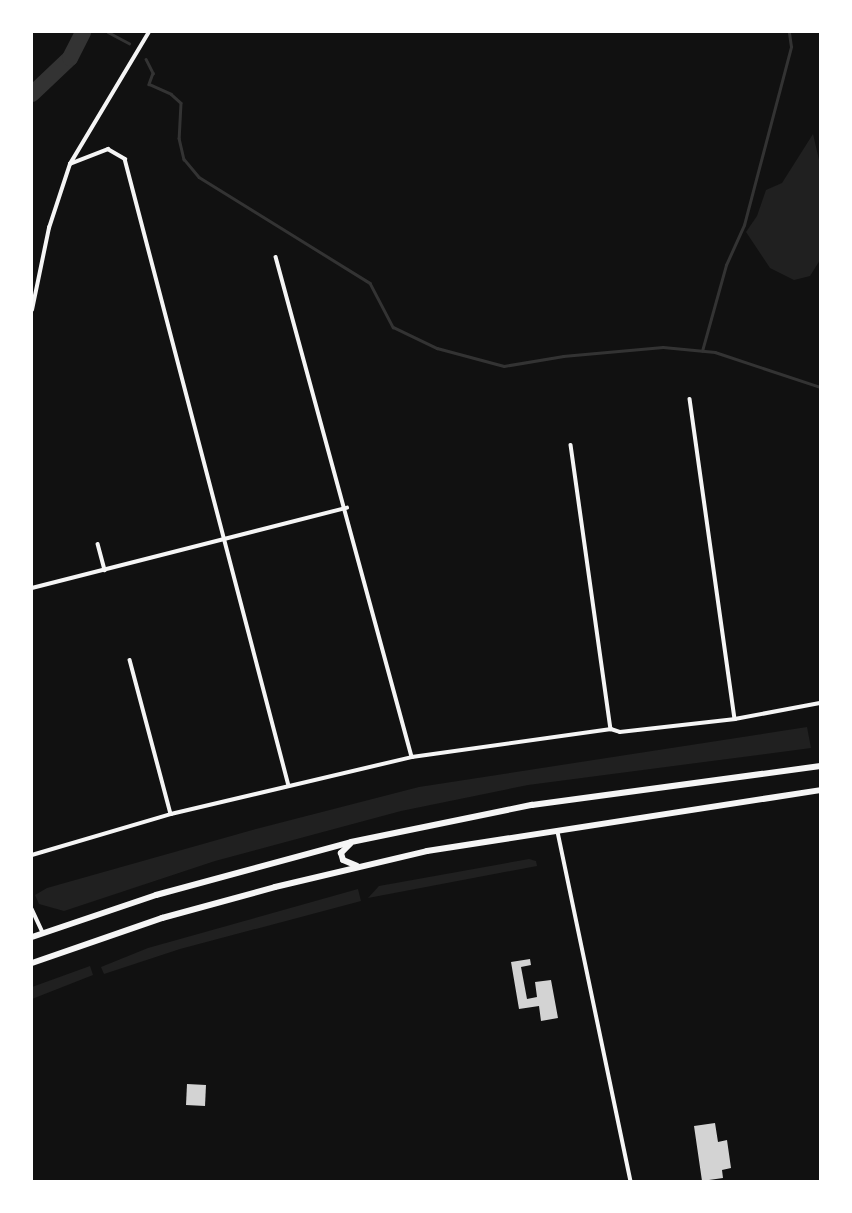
<!DOCTYPE html>
<style>
body{margin:0}
#map{position:relative;width:852px;height:1213px;overflow:hidden;background:#111;font-family:"Roboto Condensed",sans-serif}
div>[style]{position:absolute}
.green>*{inset:0;background:#202020}
.stream>*{height:2.5px;margin:-1.25px;padding:0 1.25px;transform-origin:1.25px;border-radius:1.25px;background:#333}
.river>*{height:16px;margin:-8px;padding:0 8px;transform-origin:8px;border-radius:8px;background:#333}
.building>*{inset:0;background:#d3d3d3}
.minor>*{height:3.5px;margin:-1.75px;padding:0 1.75px;transform-origin:1.75px;border-radius:1.75px;background:#f5f5f5}
.trunk>*{height:6px;margin:-3px;padding:0 3px;transform-origin:3px;border-radius:3px;background:#f5f5f5}
span{translate:-50% -50%;white-space:nowrap;text-align:center;line-height:1.15;-webkit-text-stroke:6px #fff;paint-order:stroke}
.frame{position:absolute;inset:0;border:33px solid #fff;pointer-events:none}
</style>
<div id="map">
<div class="green">
<i style="clip-path:polygon(813px 134px,820px 164px,820px 260px,810px 276px,794px 280px,770px 268px,746px 232px,757px 216px,766px 190px,782px 183px)"></i>
<i style="clip-path:polygon(807px 727px,811px 748px,528px 785px,401px 811px,215px 861px,64px 911px,39px 904px,35px 895px,47px 888px,256px 829px,419px 787px)"></i>
<i style="clip-path:polygon(529px 859px,536px 861px,537px 866px,368px 898px,379px 886px)"></i>
<i style="clip-path:polygon(358px 889px,361px 901px,180px 949px,104px 974px,101px 967px,148px 948px)"></i>
<i style="clip-path:polygon(90px 966px,93px 975px,32px 999px,32px 987px)"></i>
</div>
<div class="stream">
<i style="left:108px;top:32px;width:24px;rotate:28deg"></i>
<i style="left:146px;top:59px;width:16px;rotate:63deg"></i>
<i style="left:153px;top:73px;width:12px;rotate:110deg"></i>
<i style="left:149px;top:84px;width:24px;rotate:24deg"></i>
<i style="left:171px;top:94px;width:13px;rotate:42deg"></i>
<i style="left:181px;top:103px;width:35px;rotate:93deg"></i>
<i style="left:179px;top:138px;width:22px;rotate:77deg"></i>
<i style="left:184px;top:159px;width:23px;rotate:50deg"></i>
<i style="left:199px;top:177px;width:201px;rotate:31.8deg"></i>
<i style="left:370px;top:283px;width:50px;rotate:62.4deg"></i>
<i style="left:393px;top:327px;width:49px;rotate:25.5deg"></i>
<i style="left:437px;top:348px;width:69px;rotate:15deg"></i>
<i style="left:504px;top:366px;width:60px;rotate:-9.6deg"></i>
<i style="left:563px;top:356px;width:100px;rotate:-5.1deg"></i>
<i style="left:663px;top:347px;width:52px;rotate:5.5deg"></i>
<i style="left:715px;top:352px;width:111px;rotate:18.4deg"></i>
<i style="left:702px;top:351px;width:89px;rotate:-74.4deg"></i>
<i style="left:726px;top:265px;width:44px;rotate:-65.8deg"></i>
<i style="left:744px;top:225px;width:184px;rotate:-75.2deg"></i>
<i style="left:791px;top:47px;width:15px;rotate:-98deg"></i>
</div>
<div class="river">
<i style="left:32px;top:94px;width:52px;rotate:-43.5deg"></i>
<i style="left:70px;top:58px;width:29px;rotate:-63deg"></i>
</div>
<div class="building">
<i style="clip-path:polygon(530px 959px,531px 965px,521px 967px,527px 999px,537px 997px,535px 982px,551px 980px,558px 1018px,541px 1021px,539px 1006px,519px 1009px,511px 962px)"></i>
<i style="clip-path:polygon(187px 1084px,206px 1085px,205px 1106px,186px 1105px)"></i>
<i style="clip-path:polygon(715px 1123px,718px 1142px,727px 1140px,731px 1168px,722px 1170px,723px 1178px,702px 1181px,694px 1126px)"></i>
</div>
<div class="minor">
<i style="left:70px;top:164px;width:41px;rotate:-21.5deg"></i>
<i style="left:108px;top:149px;width:20px;rotate:30deg"></i>
<i style="left:125px;top:159px;width:648px;rotate:75.34deg"></i>
<i style="left:276px;top:257px;width:518px;rotate:74.78deg"></i>
<i style="left:32px;top:310px;width:84px;rotate:-78.3deg"></i>
<i style="left:49px;top:228px;width:67px;rotate:-71.8deg"></i>
<i style="left:70px;top:164px;width:154px;rotate:-59.1deg"></i>
<i style="left:690px;top:399px;width:323px;rotate:82deg"></i>
<i style="left:571px;top:445px;width:287px;rotate:82deg"></i>
<i style="left:98px;top:544px;width:27px;rotate:75deg"></i>
<i style="left:32px;top:588px;width:325px;rotate:-14.3deg"></i>
<i style="left:130px;top:660px;width:159px;rotate:75.1deg"></i>
<i style="left:558px;top:832px;width:358px;rotate:78.2deg"></i>
<i style="left:32px;top:855px;width:145px;rotate:-16.4deg"></i>
<i style="left:171px;top:814px;width:248px;rotate:-13.3deg"></i>
<i style="left:412px;top:757px;width:201px;rotate:-8deg"></i>
<i style="left:611px;top:729px;width:9px;rotate:18deg"></i>
<i style="left:620px;top:732px;width:116px;rotate:-6.4deg"></i>
<i style="left:735px;top:719px;width:86px;rotate:-10.7deg"></i>
<i style="left:32px;top:909px;width:26px;rotate:65deg"></i>
</div>
<div class="trunk">
<i style="left:350px;top:844px;width:13px;rotate:135deg"></i>
<i style="left:341px;top:853px;width:7px;rotate:74deg"></i>
<i style="left:343px;top:860px;width:15px;rotate:23deg"></i>
<i style="left:32px;top:937px;width:131px;rotate:-18.7deg"></i>
<i style="left:156px;top:895px;width:202px;rotate:-15.2deg"></i>
<i style="left:351px;top:842px;width:185px;rotate:-11.6deg"></i>
<i style="left:532px;top:805px;width:291px;rotate:-7.7deg"></i>
<i style="left:32px;top:963px;width:138px;rotate:-19.1deg"></i>
<i style="left:162px;top:918px;width:117px;rotate:-15.3deg"></i>
<i style="left:275px;top:887px;width:156px;rotate:-13.3deg"></i>
<i style="left:427px;top:851px;width:398px;rotate:-8.8deg"></i>
</div>
<div class="frame"></div>
</div>
